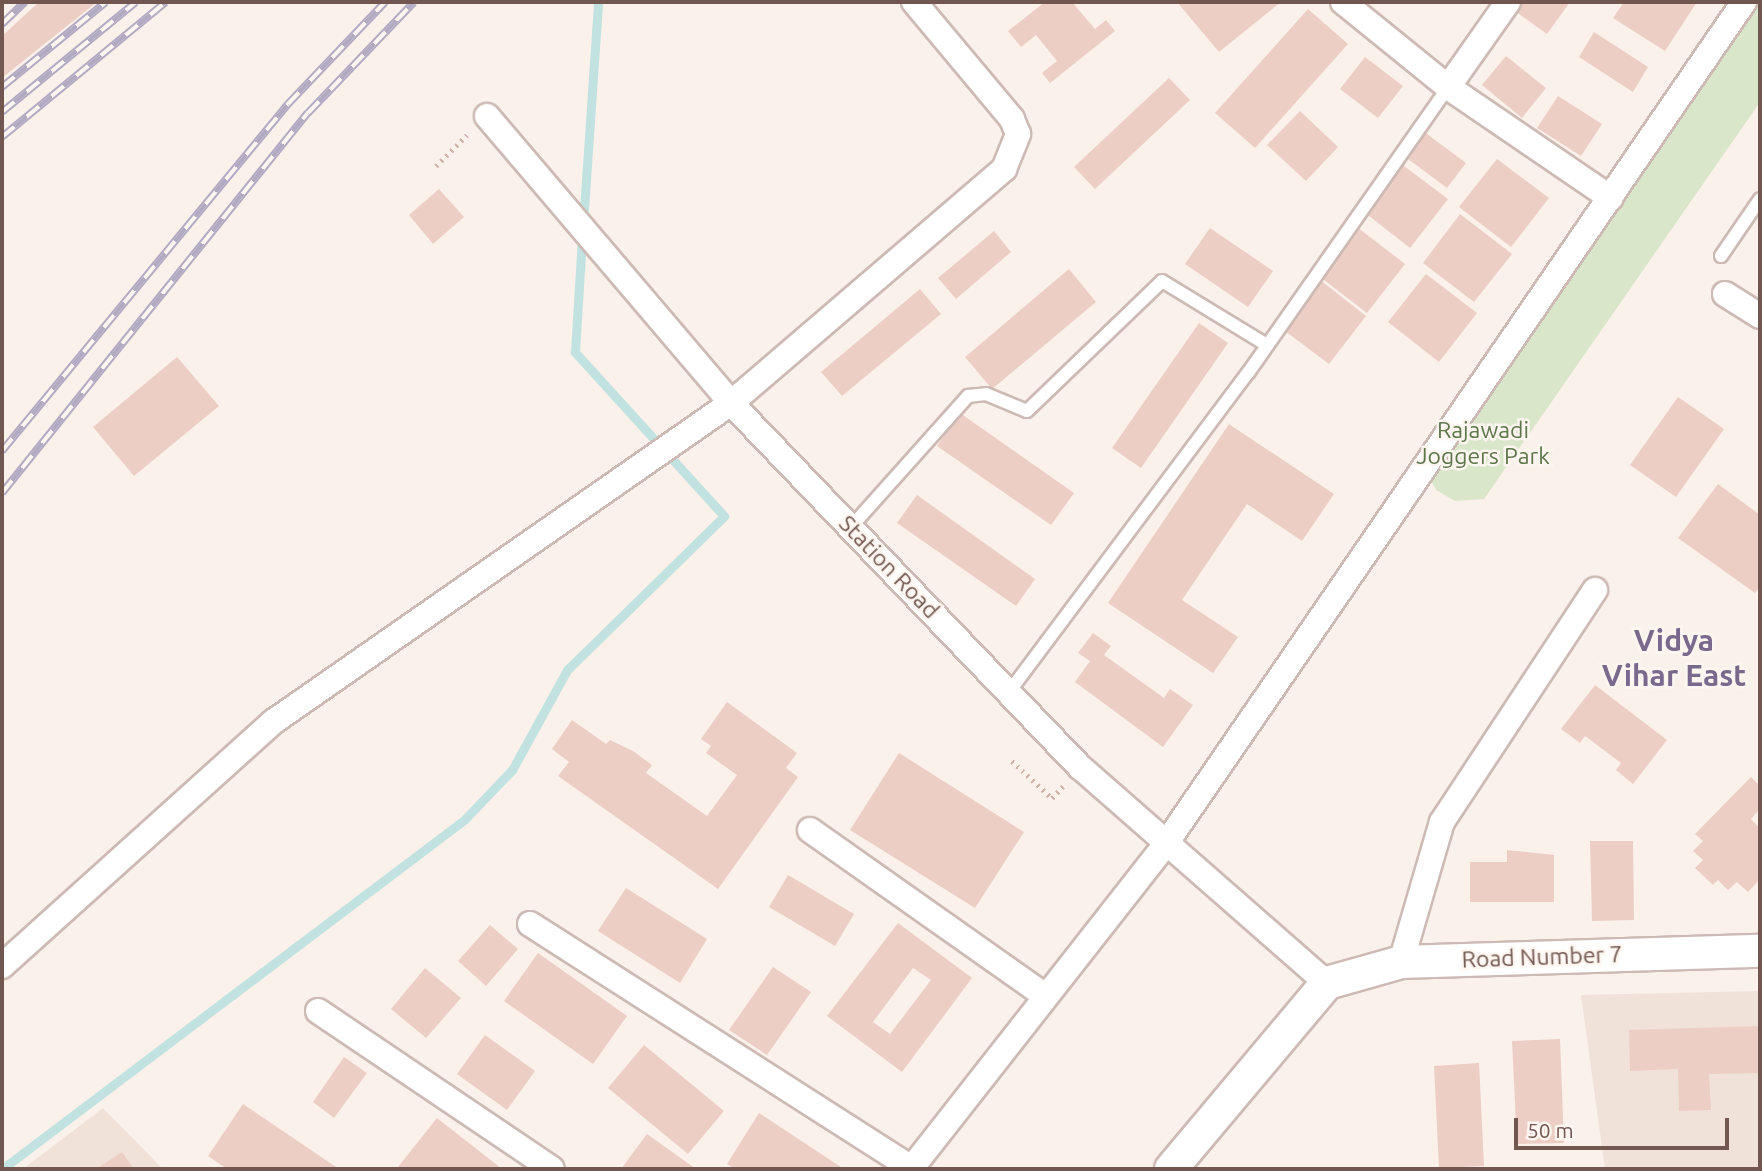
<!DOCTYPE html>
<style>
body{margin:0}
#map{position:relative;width:1762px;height:1171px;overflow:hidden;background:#faf1ea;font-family:Ubuntu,sans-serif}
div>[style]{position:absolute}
.residential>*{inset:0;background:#f1e2d9}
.green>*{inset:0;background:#dae6ca}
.stream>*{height:9px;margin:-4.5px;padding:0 4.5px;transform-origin:4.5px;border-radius:4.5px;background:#c1e2e0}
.building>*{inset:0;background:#eccec5}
.path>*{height:4.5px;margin-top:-2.25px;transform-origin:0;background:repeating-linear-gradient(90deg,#d1b1a8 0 2px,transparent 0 7px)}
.roads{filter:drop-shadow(2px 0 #cdbab4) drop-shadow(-2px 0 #cdbab4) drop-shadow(0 2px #cdbab4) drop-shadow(0 -2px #cdbab4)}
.service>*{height:12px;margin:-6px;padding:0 6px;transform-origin:6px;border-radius:6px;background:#fff}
.minor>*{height:24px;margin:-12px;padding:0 12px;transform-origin:12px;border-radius:12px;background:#fff}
.tertiary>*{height:32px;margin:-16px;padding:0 16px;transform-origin:16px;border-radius:16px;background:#fff}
.rail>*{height:8px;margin-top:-4px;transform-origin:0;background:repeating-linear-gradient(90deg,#fdf6f0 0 16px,#b2a9c3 0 32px);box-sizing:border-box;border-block:2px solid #b2a9c3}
span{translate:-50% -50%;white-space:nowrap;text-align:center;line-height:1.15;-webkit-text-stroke:5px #fdf6f0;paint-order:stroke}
.park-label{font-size:23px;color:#5e764a}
.street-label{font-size:23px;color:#725650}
.district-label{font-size:30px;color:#7a688d;font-weight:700}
.frame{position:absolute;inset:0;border:4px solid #725650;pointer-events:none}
.scale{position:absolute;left:1514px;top:1118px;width:215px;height:32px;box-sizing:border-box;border:4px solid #725650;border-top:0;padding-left:9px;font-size:21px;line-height:24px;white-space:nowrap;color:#725650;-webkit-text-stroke:5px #fdf6f0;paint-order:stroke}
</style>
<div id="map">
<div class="residential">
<i style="clip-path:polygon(1760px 991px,1760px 1169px,1605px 1169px,1581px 995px)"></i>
<i style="clip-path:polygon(103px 1108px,163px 1169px,23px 1169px)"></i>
</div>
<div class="green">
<i style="clip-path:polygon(1753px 2px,1760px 2px,1760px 102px,1484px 499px,1455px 501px,1436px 490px,1425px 468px)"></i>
</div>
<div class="stream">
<i style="left:583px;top:224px;width:223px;rotate:-86.1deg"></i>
<i style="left:2px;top:1169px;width:579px;rotate:-37.07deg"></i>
<i style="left:464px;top:820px;width:69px;rotate:-46.2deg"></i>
<i style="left:512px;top:770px;width:114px;rotate:-61.2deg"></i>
<i style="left:567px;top:670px;width:220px;rotate:-44.4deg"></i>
<i style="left:724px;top:516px;width:222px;rotate:-132.3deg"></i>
<i style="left:575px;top:352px;width:114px;rotate:-86.5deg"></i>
</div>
<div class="building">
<i style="clip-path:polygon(39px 2px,97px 2px,2px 78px,2px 36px)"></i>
<i style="clip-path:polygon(1045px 2px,1072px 2px,1095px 29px,1106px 20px,1115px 31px,1050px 83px,1042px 73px,1057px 61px,1036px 35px,1021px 47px,1008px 31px)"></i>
<i style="clip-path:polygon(1177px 2px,1281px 2px,1219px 52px)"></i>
<i style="clip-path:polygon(1522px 2px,1570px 2px,1547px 34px,1515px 11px)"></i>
<i style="clip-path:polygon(1624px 2px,1697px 2px,1665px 51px,1613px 18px)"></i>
<i style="clip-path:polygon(1308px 9px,1348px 44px,1255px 148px,1215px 113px)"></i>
<i style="clip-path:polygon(1594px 32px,1648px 67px,1633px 92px,1579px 57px)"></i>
<i style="clip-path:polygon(1506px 56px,1546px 88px,1522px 118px,1482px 85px)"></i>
<i style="clip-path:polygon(1365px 57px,1403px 86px,1378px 118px,1340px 89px)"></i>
<i style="clip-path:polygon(1169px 78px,1190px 100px,1095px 189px,1074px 167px)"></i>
<i style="clip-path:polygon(1558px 96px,1602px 124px,1581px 156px,1537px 128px)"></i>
<i style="clip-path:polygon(1300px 111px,1338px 147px,1306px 181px,1267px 145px)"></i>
<i style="clip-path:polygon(1419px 128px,1466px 163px,1447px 188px,1400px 153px)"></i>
<i style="clip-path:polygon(1497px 159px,1549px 198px,1511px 247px,1459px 207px)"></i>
<i style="clip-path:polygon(1396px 160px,1448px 199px,1410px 248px,1359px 208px)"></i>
<i style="clip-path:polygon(439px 189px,464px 217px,433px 244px,409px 215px)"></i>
<i style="clip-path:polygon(1460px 214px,1512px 254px,1474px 302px,1423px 263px)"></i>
<i style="clip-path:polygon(1353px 224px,1405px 264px,1367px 313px,1315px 273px)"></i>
<i style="clip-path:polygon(1210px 228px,1273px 271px,1248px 307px,1185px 264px)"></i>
<i style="clip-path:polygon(994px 231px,1011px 252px,956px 299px,938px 278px)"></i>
<i style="clip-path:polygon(1069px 269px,1096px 302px,992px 389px,965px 357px)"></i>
<i style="clip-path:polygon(1426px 274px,1477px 313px,1439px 362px,1388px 322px)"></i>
<i style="clip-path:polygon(1315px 276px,1366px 316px,1329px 364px,1277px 325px)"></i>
<i style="clip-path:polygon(920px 289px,941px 314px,842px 396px,821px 372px)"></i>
<i style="clip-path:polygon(1199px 323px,1228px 343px,1141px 468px,1112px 448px)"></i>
<i style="clip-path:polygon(177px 357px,219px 406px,134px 476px,93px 427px)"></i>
<i style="clip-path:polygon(1678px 397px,1724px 429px,1676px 497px,1630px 465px)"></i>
<i style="clip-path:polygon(960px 413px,1074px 493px,1051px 525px,937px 446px)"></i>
<i style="clip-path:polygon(1229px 424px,1334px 494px,1302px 541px,1247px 504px,1182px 600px,1238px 637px,1213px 673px,1108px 603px)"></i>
<i style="clip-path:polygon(1718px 484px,1760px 515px,1760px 586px,1755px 593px,1678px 538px)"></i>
<i style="clip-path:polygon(917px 495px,1035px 579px,1016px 606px,897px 523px)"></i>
<i style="clip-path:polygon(1093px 633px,1111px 646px,1104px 655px,1164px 698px,1170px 689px,1193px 705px,1163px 747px,1075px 682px,1090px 661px,1078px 653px)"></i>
<i style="clip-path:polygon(1595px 685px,1667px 740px,1633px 784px,1616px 770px,1621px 763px,1585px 736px,1580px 743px,1561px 729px)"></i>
<i style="clip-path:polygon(727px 702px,797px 753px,786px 768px,798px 777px,718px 889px,558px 776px,569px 762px,552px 749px,572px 720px,606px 744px,610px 740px,633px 751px,652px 765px,646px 773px,707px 816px,737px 775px,706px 753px,711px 746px,701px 739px)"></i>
<i style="clip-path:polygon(899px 753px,1024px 832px,975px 908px,850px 830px)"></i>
<i style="clip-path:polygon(1751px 777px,1760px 786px,1758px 811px,1751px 819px,1760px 829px,1760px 879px,1748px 892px,1737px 882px,1728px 890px,1718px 880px,1713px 885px,1695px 868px,1703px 860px,1693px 851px,1703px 841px,1695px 834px)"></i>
<i style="clip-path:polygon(1590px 841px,1633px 841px,1634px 920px,1592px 921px)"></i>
<i style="clip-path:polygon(1507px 850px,1554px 855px,1554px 902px,1470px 902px,1470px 862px,1507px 862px)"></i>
<i style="clip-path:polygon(788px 875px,854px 914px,835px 946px,769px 907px)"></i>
<i style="clip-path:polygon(626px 888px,707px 939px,680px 983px,598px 931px)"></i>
<i style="clip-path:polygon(evenodd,898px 923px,972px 978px,902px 1072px,827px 1016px,898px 923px,913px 968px,931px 980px,890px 1034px,873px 1022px,913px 968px)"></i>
<i style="clip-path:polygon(490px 925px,518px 949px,486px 986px,458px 961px)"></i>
<i style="clip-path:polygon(538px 953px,627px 1016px,593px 1064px,504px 1001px)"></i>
<i style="clip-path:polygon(773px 967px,811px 992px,767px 1055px,729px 1030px)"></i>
<i style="clip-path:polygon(425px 968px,461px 998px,426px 1038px,391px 1009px)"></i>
<i style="clip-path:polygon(1760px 1026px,1760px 1073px,1709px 1074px,1711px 1110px,1679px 1111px,1678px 1069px,1630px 1071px,1629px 1030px)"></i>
<i style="clip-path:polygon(485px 1035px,535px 1071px,507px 1110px,457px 1074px)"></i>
<i style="clip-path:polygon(1560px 1039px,1564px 1143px,1517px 1144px,1512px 1041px)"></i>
<i style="clip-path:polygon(644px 1045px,724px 1111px,688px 1154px,608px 1088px)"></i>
<i style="clip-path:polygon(344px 1057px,367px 1073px,334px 1118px,313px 1102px)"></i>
<i style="clip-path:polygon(1479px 1063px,1484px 1166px,1439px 1168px,1434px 1066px)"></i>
<i style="clip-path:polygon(243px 1104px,339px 1169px,227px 1169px,208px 1156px)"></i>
<i style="clip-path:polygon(759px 1113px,844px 1169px,735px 1169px,727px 1164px)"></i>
<i style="clip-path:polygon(437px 1118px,502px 1169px,398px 1167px)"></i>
<i style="clip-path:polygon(647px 1134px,696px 1169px,621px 1169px)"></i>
<i style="clip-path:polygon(122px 1152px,134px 1169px,96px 1169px)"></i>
</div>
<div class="path">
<i style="left:436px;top:166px;width:45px;rotate:-45deg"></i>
<i style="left:1012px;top:761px;width:54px;rotate:42.8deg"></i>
<i style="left:1052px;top:798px;width:16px;rotate:-47deg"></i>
</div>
<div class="roads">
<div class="service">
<i style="left:1721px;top:256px;width:69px;rotate:-55.6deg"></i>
<i style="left:851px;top:527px;width:176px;rotate:-48.2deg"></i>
<i style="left:968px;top:396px;width:18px;rotate:-6deg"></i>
<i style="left:986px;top:394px;width:44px;rotate:22.5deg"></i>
<i style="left:1027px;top:411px;width:187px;rotate:-43.9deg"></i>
<i style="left:1162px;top:281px;width:123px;rotate:31.4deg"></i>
<i style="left:1009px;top:692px;width:399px;rotate:-53.2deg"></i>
<i style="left:1248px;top:373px;width:349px;rotate:-55deg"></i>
</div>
<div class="minor">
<i style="left:1343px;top:2px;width:135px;rotate:39deg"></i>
<i style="left:1448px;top:87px;width:197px;rotate:34.3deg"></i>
<i style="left:1448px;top:87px;width:104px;rotate:-54.8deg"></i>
<i style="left:487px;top:116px;width:377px;rotate:49.6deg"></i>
<i style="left:731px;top:403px;width:504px;rotate:46.21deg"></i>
<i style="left:1080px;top:767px;width:328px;rotate:41.2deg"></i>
<i style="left:1725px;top:294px;width:41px;rotate:32.2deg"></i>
<i style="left:810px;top:830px;width:286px;rotate:35.2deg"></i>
<i style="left:530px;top:924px;width:453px;rotate:32.6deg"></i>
<i style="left:1401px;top:962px;width:146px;rotate:-73.7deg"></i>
<i style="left:1442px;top:822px;width:278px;rotate:-56.6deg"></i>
<i style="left:2px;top:966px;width:365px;rotate:-42deg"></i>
<i style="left:273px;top:722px;width:558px;rotate:-34.86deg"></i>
<i style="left:731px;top:403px;width:360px;rotate:-40.6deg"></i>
<i style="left:1004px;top:169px;width:38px;rotate:-68deg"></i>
<i style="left:1018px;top:134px;width:16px;rotate:-112deg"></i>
<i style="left:1012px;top:119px;width:153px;rotate:-129.9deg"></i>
<i style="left:318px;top:1011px;width:282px;rotate:34deg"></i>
<i style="left:911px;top:1169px;width:412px;rotate:-51.9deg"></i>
<i style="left:1165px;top:845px;width:1023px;rotate:-55.52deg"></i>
</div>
<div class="tertiary">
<i style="left:1171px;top:1169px;width:243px;rotate:-50deg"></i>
<i style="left:1327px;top:983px;width:77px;rotate:-15.8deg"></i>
<i style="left:1401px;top:962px;width:359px;rotate:-1.8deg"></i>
</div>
</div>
<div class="rail">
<i style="left:2px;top:24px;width:32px;rotate:-44deg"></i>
<i style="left:2px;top:87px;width:134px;rotate:-39.3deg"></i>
<i style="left:2px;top:112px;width:173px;rotate:-39.4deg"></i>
<i style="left:2px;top:137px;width:212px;rotate:-39.5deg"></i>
<i style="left:2px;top:451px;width:450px;rotate:-50.5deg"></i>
<i style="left:288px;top:104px;width:141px;rotate:-46.4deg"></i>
<i style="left:2px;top:493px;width:488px;rotate:-51.2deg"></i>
<i style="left:308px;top:113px;width:153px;rotate:-46.3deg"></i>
</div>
<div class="park-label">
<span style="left:1483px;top:443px">Rajawadi<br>Joggers Park</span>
</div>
<div class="street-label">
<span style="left:889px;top:567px;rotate:46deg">Station Road</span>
<span style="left:1542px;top:957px;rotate:-2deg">Road Number 7</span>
</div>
<div class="district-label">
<span style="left:1674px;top:657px">Vidya<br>Vihar East</span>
</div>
<div class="frame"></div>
<div class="scale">50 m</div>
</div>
